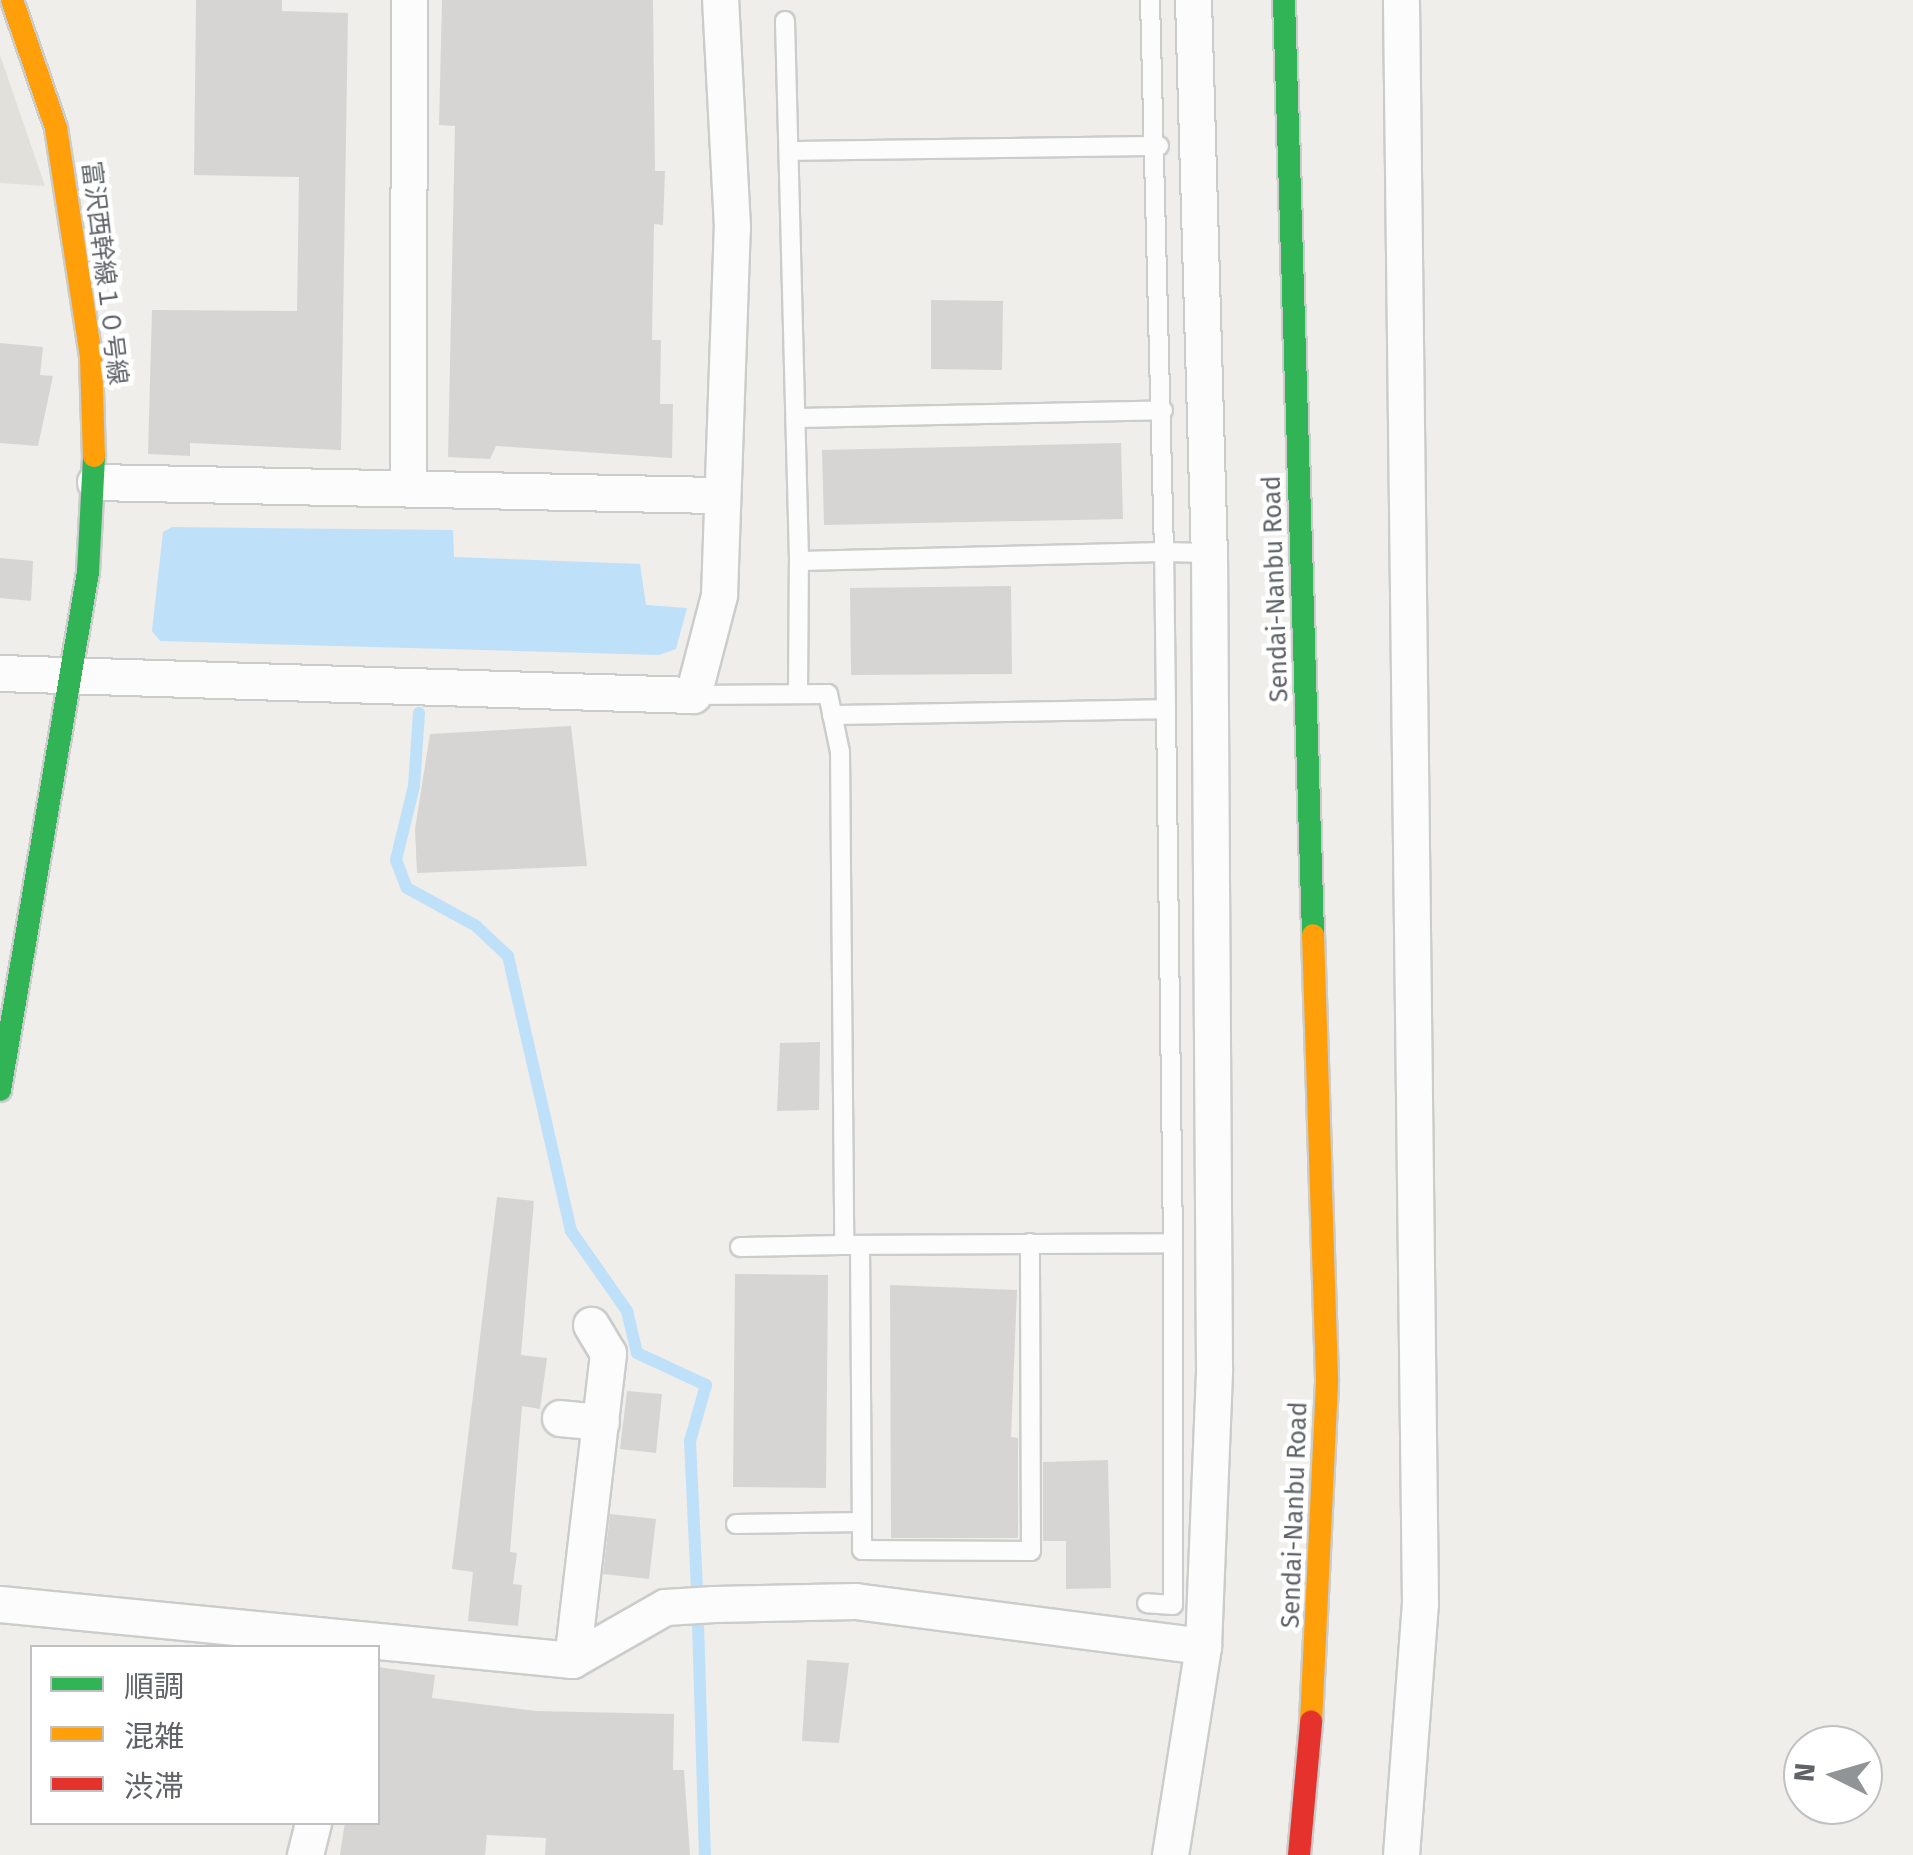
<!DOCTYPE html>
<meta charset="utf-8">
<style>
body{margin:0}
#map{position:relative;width:1913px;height:1855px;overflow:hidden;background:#efeeea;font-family:"Fira Sans","Noto Sans JP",sans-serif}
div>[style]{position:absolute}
.education>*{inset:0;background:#e2e0da}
.water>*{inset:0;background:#bfe0f9}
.stream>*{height:12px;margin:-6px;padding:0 6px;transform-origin:6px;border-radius:6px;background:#bfe0f9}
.building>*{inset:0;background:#d6d5d3}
.roads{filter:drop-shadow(2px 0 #cbcccc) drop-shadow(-2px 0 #cbcccc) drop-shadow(0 2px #cbcccc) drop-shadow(0 -2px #cbcccc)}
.lane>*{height:18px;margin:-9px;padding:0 9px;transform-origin:9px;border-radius:9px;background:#fdfcfc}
.street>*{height:35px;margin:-17.5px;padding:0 17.5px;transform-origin:17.5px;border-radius:17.5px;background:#fdfcfc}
.fast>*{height:22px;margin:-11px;padding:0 11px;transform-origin:11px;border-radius:11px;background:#30b455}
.slow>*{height:22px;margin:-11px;padding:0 11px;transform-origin:11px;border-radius:11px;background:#ff9f0a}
.jam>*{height:22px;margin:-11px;padding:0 11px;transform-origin:11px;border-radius:11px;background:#e5322d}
span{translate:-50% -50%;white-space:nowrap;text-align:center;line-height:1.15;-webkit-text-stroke:9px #fff;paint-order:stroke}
.street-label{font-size:25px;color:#5f6368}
.legend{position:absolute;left:30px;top:1645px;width:350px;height:180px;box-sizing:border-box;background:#fff;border:2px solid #bfc1c3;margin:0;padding:12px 18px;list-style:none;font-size:30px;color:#5f6368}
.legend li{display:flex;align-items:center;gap:20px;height:50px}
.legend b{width:50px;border:2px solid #bfc1c3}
.north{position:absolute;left:1783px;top:1725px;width:100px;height:100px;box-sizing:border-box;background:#fff;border:2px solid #bfc1c3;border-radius:50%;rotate:275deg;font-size:28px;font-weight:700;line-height:40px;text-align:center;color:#5f6368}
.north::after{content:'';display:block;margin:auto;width:35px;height:45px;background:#919496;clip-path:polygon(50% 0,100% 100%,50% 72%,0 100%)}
</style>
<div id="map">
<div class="education">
<i style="clip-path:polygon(0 55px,45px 186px,0 183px)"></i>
</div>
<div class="water">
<i style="clip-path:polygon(172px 527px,453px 530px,454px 557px,640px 564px,646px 605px,687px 608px,676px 649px,659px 655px,160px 641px,152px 631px,163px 532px)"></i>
</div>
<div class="stream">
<i style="left:419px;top:713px;width:73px;rotate:93.9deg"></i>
<i style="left:414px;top:786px;width:76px;rotate:103.7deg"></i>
<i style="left:396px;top:860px;width:30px;rotate:69deg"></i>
<i style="left:407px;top:888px;width:79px;rotate:28.8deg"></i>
<i style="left:476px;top:926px;width:44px;rotate:43.2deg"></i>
<i style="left:508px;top:956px;width:282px;rotate:77.1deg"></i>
<i style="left:571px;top:1231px;width:98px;rotate:55deg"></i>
<i style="left:627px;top:1311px;width:43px;rotate:76.6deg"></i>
<i style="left:637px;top:1353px;width:76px;rotate:24.9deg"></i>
<i style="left:706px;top:1385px;width:58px;rotate:105.9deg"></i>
<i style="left:690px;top:1441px;width:148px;rotate:87.3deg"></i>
<i style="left:698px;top:1622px;width:233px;rotate:88.3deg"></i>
</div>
<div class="building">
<i style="clip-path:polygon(196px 0,282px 0,282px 11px,348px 13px,341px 450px,190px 443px,190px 456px,148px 454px,152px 310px,297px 311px,299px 177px,194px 175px)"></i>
<i style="clip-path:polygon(442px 0,653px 0,655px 171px,665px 171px,663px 225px,654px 224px,652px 340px,661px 340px,660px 404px,673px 404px,672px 458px,496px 446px,490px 459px,448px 457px,455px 126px,439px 125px)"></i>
<i style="clip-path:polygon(931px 300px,1003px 301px,1002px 370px,931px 369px)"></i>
<i style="clip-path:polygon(0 343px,43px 347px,40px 375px,53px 376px,38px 446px,0 443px)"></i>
<i style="clip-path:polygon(1121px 443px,1123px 519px,824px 525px,822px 450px)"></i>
<i style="clip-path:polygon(0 558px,33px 561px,31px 601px,0 598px)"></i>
<i style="clip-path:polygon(1011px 586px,1012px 674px,851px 675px,850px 588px)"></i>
<i style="clip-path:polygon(571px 726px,587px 866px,417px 873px,415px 829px,430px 734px)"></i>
<i style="clip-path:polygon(820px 1042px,819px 1110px,777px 1111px,780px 1043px)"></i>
<i style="clip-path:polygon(497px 1197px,534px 1201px,521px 1355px,547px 1358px,540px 1409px,522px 1406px,510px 1552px,517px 1553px,513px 1584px,522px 1585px,518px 1626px,468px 1621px,473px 1572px,452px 1569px)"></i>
<i style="clip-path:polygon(735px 1274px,828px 1275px,826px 1488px,733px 1487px)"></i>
<i style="clip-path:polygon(890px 1285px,1017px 1290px,1011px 1437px,1018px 1438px,1018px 1538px,891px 1538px)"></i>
<i style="clip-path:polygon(627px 1391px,662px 1394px,656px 1453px,620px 1449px)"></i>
<i style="clip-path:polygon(1108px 1460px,1111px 1588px,1066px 1589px,1066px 1541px,1043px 1541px,1043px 1462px)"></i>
<i style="clip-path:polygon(610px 1514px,656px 1519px,649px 1579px,603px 1574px)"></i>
<i style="clip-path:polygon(807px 1660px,849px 1663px,839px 1743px,802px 1741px)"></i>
<i style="clip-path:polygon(378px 1667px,435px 1675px,432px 1698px,536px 1711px,674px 1714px,673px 1770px,684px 1770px,690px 1855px,545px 1855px,546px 1838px,487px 1835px,485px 1855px,340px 1855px,345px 1822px,378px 1822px)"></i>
</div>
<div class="roads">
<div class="lane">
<i style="left:785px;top:21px;width:540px;rotate:88.51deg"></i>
<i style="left:789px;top:151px;width:370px;rotate:-0.8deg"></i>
<i style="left:796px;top:418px;width:367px;rotate:-1.2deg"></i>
<i style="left:798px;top:694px;width:133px;rotate:-89.6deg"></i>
<i style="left:799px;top:561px;width:365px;rotate:-1.4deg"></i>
<i style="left:1164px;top:552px;width:552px;rotate:-91.45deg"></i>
<i style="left:693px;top:695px;width:135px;rotate:-0.4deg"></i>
<i style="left:828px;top:694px;width:59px;rotate:78.3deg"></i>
<i style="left:840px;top:752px;width:493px;rotate:89.5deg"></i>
<i style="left:844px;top:1245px;width:329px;rotate:-0.3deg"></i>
<i style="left:1173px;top:1243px;width:362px;rotate:90deg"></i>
<i style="left:1173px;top:1605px;width:26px;rotate:-176deg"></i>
<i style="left:1166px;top:709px;width:534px;rotate:89.25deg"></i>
<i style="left:832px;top:715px;width:334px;rotate:-1deg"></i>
<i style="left:1166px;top:709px;width:157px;rotate:-90.7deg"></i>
<i style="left:1164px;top:552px;width:45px;rotate:1.3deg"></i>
<i style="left:860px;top:1245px;width:305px;rotate:89.6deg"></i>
<i style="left:862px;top:1550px;width:169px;rotate:0.3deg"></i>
<i style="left:1031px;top:1551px;width:308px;rotate:-90.2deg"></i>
<i style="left:740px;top:1247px;width:104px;rotate:-1.1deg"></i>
<i style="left:736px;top:1524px;width:126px;rotate:-0.9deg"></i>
</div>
<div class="street">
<i style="left:95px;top:482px;width:623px;rotate:1.2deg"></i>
<i style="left:408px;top:487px;width:487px;rotate:-89.9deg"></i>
<i style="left:0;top:673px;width:693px;rotate:1.82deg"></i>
<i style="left:693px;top:695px;width:103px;rotate:-75.4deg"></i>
<i style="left:719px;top:595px;width:368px;rotate:-88deg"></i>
<i style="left:732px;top:227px;width:227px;rotate:-93deg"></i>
<i style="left:560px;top:1418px;width:41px;rotate:5.6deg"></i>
<i style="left:0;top:1604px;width:575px;rotate:5.59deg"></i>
<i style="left:572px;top:1660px;width:107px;rotate:-29.7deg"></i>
<i style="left:665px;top:1607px;width:49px;rotate:-3.5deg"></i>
<i style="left:714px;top:1604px;width:141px;rotate:-1.2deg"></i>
<i style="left:855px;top:1601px;width:351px;rotate:7.4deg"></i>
<i style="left:572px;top:1660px;width:309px;rotate:-83.3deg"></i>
<i style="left:608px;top:1353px;width:33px;rotate:-121deg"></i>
<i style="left:305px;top:1855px;width:34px;rotate:-76deg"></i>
<i style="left:1170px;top:1855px;width:212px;rotate:-81deg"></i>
<i style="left:1203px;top:1646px;width:278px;rotate:-87.7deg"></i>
<i style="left:1214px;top:1368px;width:810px;rotate:-90.35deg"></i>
<i style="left:1209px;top:558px;width:558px;rotate:-91.64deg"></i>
<i style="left:1401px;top:1855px;width:253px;rotate:-85.7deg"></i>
<i style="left:1420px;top:1603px;width:1603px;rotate:-90.68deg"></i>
</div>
<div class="fast">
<i style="left:1284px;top:0;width:935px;rotate:88.22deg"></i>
<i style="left:0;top:1090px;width:525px;rotate:-80.36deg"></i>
<i style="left:88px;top:572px;width:116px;rotate:-87deg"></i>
</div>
<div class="slow">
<i style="left:12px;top:0;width:135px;rotate:71deg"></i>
<i style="left:56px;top:128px;width:232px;rotate:81.3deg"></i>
<i style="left:91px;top:357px;width:99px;rotate:88.3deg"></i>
<i style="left:1311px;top:1722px;width:343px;rotate:-87.3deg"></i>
<i style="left:1327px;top:1379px;width:444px;rotate:-91.8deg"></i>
</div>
<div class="jam">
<i style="left:1299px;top:1855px;width:134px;rotate:-84.8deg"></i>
</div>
</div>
<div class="street-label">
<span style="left:104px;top:273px;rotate:83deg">富沢西幹線１０号線</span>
<span style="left:1276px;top:589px;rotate:-92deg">Sendai-Nanbu Road</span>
<span style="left:1295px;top:1515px;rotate:-88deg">Sendai-Nanbu Road</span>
</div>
<ul class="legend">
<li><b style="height:12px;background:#30b455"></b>順調</li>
<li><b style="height:12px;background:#ff9f0a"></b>混雑</li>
<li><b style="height:12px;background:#e5322d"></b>渋滞</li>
</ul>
<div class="north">N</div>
</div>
